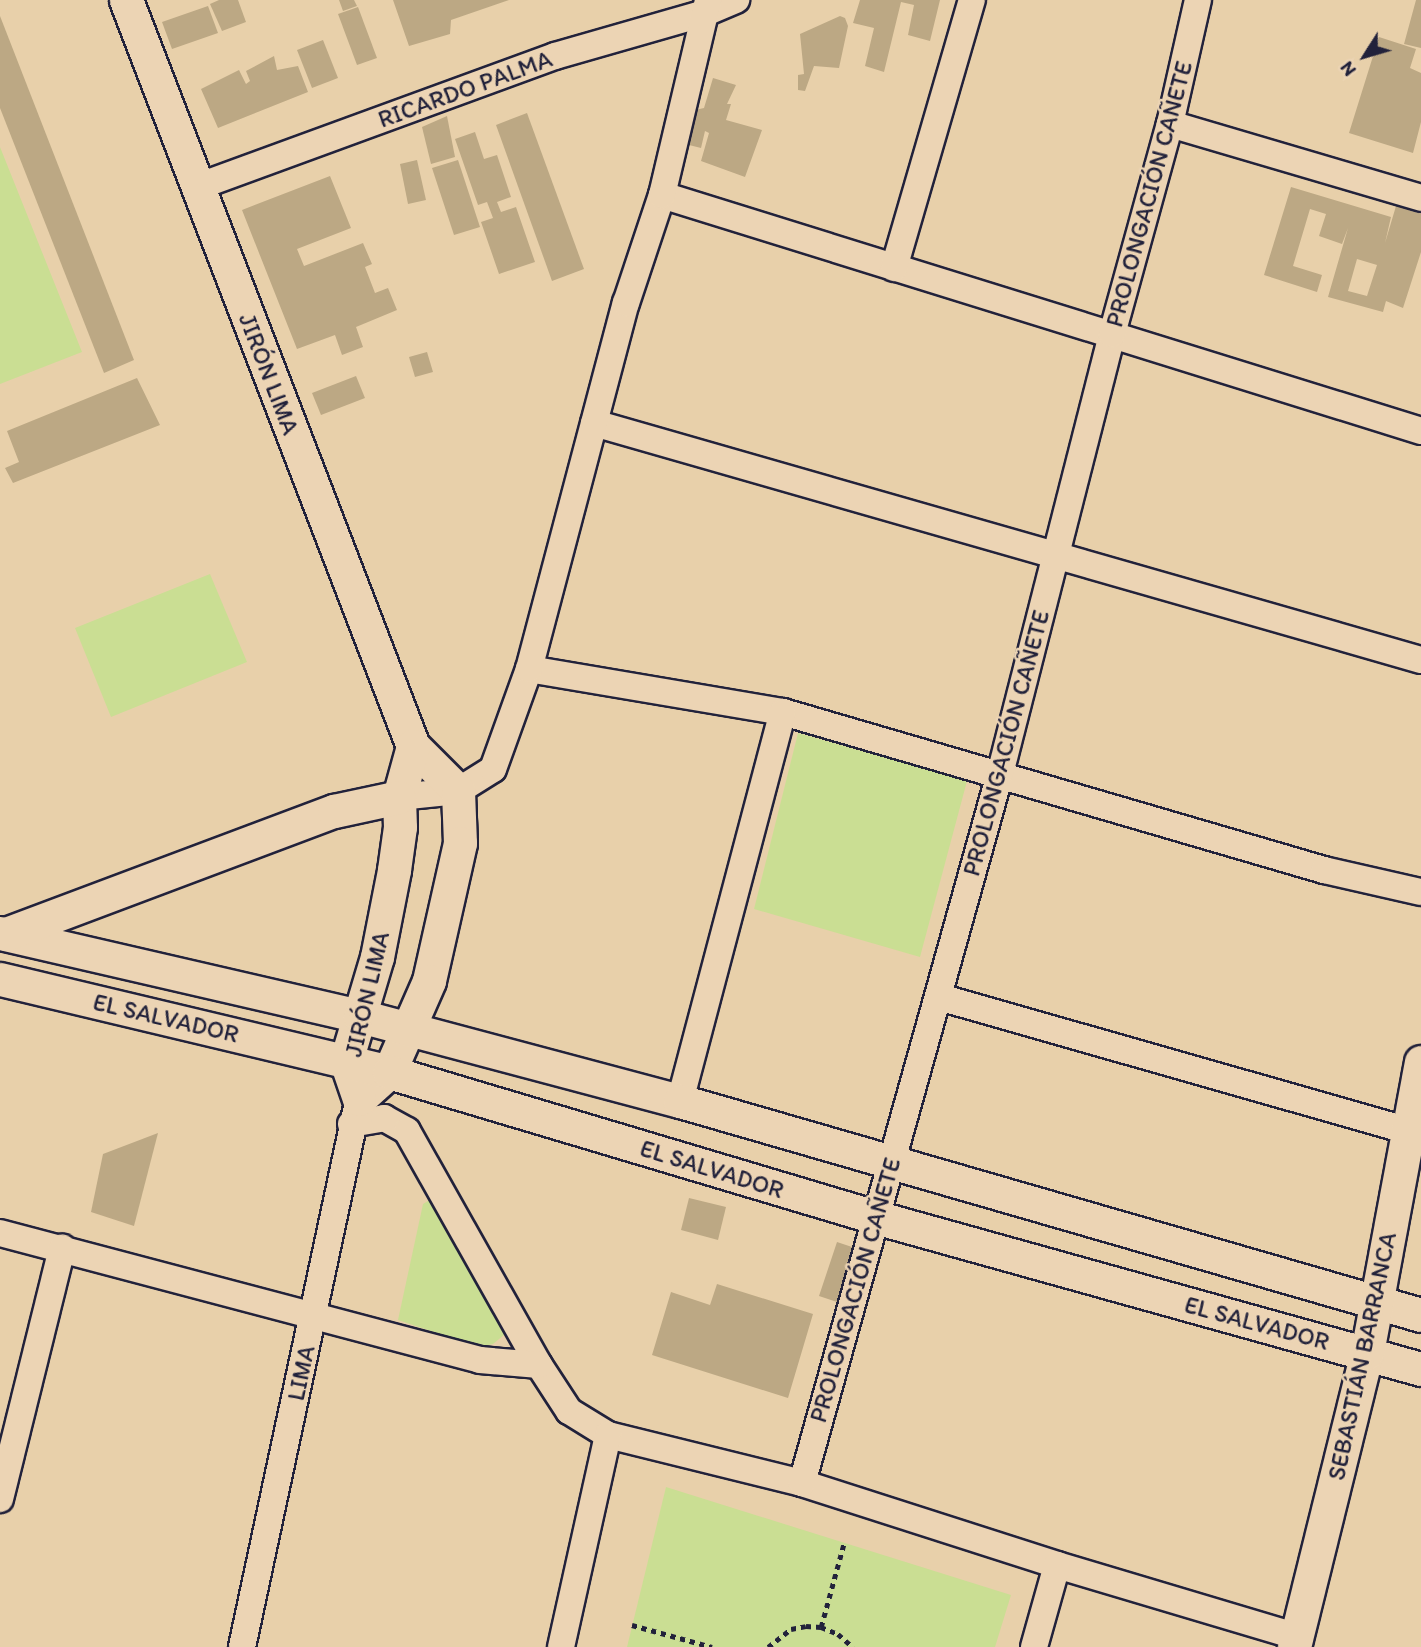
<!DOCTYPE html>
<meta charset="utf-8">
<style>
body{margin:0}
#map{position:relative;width:1421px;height:1647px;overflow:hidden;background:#e8d0aa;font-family:Itim,sans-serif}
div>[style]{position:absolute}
.green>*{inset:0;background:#cade93}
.building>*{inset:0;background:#bca884}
.path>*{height:4.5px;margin-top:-2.25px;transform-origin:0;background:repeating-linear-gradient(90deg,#22223b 0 5px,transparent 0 10px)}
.roads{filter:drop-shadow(2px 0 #22223b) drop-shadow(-2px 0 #22223b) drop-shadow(0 2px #22223b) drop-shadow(0 -2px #22223b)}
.minor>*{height:26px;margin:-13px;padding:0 13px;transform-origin:13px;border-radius:13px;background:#ecd4b4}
.tertiary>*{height:33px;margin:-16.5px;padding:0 16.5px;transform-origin:16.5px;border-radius:16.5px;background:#ecd4b4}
span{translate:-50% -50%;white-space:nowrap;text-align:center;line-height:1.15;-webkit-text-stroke:5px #ecd4b4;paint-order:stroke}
.street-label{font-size:24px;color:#22223b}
.north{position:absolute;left:1330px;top:21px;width:70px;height:70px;-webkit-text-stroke:5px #ecd4b4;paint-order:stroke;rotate:233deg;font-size:19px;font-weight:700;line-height:28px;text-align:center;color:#22223b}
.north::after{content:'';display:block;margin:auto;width:24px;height:32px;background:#22223b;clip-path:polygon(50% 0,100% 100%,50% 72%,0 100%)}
</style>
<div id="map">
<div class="green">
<i style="clip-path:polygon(0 147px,82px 352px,0 384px)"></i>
<i style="clip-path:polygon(210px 574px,247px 662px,111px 717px,75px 628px)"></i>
<i style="clip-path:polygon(798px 733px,967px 781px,920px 957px,754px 909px)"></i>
<i style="clip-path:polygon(438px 1195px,505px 1322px,504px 1335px,493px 1344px,478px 1347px,398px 1320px,423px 1204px)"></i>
<i style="clip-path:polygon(666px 1487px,1011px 1595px,995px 1647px,627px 1647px)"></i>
</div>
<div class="building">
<i style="clip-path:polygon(219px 0,238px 0,246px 22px,222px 31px,210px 4px)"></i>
<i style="clip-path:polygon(339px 0,354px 0,357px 6px,343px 11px)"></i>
<i style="clip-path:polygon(393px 0,509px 0,451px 20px,450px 34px,409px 46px)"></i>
<i style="clip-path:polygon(860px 0,940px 0,930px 41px,908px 35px,914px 5px,901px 2px,884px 72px,865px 66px,874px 28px,853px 23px)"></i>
<i style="clip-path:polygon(1416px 0,1421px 0,1421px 48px,1404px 44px)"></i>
<i style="clip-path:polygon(208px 6px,218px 33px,172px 49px,162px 22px)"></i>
<i style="clip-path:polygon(358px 7px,377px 58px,357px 65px,338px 14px)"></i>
<i style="clip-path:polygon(0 16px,134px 360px,104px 373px,0 108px)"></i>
<i style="clip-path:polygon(840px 16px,845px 18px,848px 26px,839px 68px,814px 66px,805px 91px,798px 90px,798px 75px,804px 74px,800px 34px)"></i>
<i style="clip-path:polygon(1379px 37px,1416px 49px,1410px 68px,1421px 73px,1421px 122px,1413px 153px,1349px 133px)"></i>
<i style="clip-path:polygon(323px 40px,338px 78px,312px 88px,297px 50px)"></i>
<i style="clip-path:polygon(274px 56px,277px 70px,298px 66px,308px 92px,218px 128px,201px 89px,239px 70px,246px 84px,250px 81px,246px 71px)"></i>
<i style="clip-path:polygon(713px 78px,736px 85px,727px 104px,731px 104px,726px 120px,762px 130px,745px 177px,701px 161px,709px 133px,705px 131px,701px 148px,689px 145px,695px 110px,704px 108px)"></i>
<i style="clip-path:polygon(527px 113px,584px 269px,552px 281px,496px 125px)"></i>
<i style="clip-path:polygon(447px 116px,455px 157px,431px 164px,422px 127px)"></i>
<i style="clip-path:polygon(475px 132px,484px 159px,497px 155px,511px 197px,497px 202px,501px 212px,516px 207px,535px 262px,499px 274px,481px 222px,493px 218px,487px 202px,478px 205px,455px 139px)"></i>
<i style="clip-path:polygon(417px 160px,426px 200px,408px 204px,400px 164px)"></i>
<i style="clip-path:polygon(458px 160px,480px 227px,454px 235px,432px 168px)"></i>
<i style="clip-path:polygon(330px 176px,351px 228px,297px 249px,304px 266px,363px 243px,372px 264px,365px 267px,375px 293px,388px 288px,397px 310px,356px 327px,363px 347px,342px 355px,335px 335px,297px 349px,242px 210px)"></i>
<i style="clip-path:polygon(evenodd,1291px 187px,1391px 217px,1385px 243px,1396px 206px,1421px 214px,1421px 252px,1403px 308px,1386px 301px,1383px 312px,1328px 297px,1348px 228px,1342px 244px,1319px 236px,1326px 214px,1310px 209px,1293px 266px,1322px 275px,1317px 292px,1264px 275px,1291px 187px,1357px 259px,1377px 265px,1367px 296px,1348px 291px,1357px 259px)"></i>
<i style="clip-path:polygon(427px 352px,433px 372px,415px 377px,409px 357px)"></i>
<i style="clip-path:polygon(356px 376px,365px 398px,321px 415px,312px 393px)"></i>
<i style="clip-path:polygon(137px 378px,160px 425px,13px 483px,5px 468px,19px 462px,7px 431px)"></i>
<i style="clip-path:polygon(158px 1133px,134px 1226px,91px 1212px,103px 1154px)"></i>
<i style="clip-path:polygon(689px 1198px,726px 1207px,718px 1240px,681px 1230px)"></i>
<i style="clip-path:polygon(837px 1242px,861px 1250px,843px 1304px,819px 1296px)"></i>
<i style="clip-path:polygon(717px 1284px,813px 1314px,788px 1398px,652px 1355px,671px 1292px,710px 1305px)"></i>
</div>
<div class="path">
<i style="left:632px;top:1625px;width:83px;rotate:15.4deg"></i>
<i style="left:821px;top:1627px;width:87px;rotate:-74.7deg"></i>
<i style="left:768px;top:1647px;width:29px;rotate:-38deg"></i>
<i style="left:791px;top:1629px;width:15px;rotate:-11deg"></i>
<i style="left:806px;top:1626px;width:15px;rotate:4deg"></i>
<i style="left:821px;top:1627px;width:18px;rotate:22deg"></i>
<i style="left:838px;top:1634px;width:20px;rotate:41deg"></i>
</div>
<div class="roads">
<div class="minor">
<i style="left:1170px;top:124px;width:262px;rotate:16.4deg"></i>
<i style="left:197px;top:187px;width:381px;rotate:-20.1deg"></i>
<i style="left:555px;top:56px;width:156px;rotate:-16deg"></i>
<i style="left:705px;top:13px;width:34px;rotate:-23deg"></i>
<i style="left:662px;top:195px;width:795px;rotate:17.27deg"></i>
<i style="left:894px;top:268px;width:279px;rotate:-73.8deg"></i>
<i style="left:594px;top:423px;width:860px;rotate:15.99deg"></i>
<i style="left:529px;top:669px;width:258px;rotate:9.6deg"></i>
<i style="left:783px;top:712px;width:564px;rotate:16.28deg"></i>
<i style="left:1324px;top:870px;width:99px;rotate:12.8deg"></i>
<i style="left:399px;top:797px;width:59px;rotate:-5.8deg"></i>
<i style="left:458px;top:791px;width:41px;rotate:-32.2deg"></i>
<i style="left:493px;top:769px;width:106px;rotate:-70.2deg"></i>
<i style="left:529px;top:669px;width:379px;rotate:-75.2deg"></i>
<i style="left:626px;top:303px;width:114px;rotate:-71.6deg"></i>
<i style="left:662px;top:195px;width:200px;rotate:-76.7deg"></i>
<i style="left:939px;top:997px;width:488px;rotate:15.9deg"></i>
<i style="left:680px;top:1101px;width:402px;rotate:-75.2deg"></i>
<i style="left:351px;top:1124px;width:34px;rotate:-10deg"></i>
<i style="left:384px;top:1118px;width:26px;rotate:29deg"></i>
<i style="left:407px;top:1131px;width:269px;rotate:60.6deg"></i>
<i style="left:539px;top:1365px;width:55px;rotate:56.9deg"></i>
<i style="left:569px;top:1411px;width:46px;rotate:31.6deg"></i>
<i style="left:608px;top:1435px;width:200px;rotate:13.9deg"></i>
<i style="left:802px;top:1483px;width:268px;rotate:17.8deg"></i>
<i style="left:1057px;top:1565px;width:248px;rotate:16.6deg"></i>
<i style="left:0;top:1233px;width:497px;rotate:14.8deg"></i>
<i style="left:480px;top:1360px;width:59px;rotate:4.8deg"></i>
<i style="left:802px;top:1483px;width:736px;rotate:-74.4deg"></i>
<i style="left:1000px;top:774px;width:454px;rotate:-75.7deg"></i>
<i style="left:1112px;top:334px;width:218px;rotate:-74.6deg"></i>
<i style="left:1170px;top:124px;width:127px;rotate:-77.3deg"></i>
<i style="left:0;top:1499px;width:259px;rotate:-76.1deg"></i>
<i style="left:242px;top:1647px;width:552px;rotate:-77.98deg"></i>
<i style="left:561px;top:1647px;width:217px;rotate:-77.5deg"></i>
<i style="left:1034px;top:1647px;width:85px;rotate:-74.3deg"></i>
</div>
<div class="tertiary">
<i style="left:126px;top:0;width:799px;rotate:68.96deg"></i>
<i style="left:413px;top:746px;width:64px;rotate:45deg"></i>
<i style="left:458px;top:791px;width:52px;rotate:87.8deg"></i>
<i style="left:460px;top:843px;width:141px;rotate:102.7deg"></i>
<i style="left:429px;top:981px;width:99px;rotate:113.7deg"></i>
<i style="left:389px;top:1072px;width:40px;rotate:138deg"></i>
<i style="left:359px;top:1099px;width:40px;rotate:-108.9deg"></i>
<i style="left:346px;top:1061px;width:109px;rotate:-73.4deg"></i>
<i style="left:377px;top:957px;width:89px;rotate:-78.9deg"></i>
<i style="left:394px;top:870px;width:43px;rotate:-82.1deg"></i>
<i style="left:400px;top:827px;width:30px;rotate:-92deg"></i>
<i style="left:399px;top:797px;width:53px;rotate:-74.6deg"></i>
<i style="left:0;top:933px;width:369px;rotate:13deg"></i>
<i style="left:360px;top:1016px;width:331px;rotate:14.9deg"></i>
<i style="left:680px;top:1101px;width:771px;rotate:16.11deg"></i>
<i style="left:6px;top:934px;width:350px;rotate:-20.6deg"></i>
<i style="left:334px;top:811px;width:66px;rotate:-12.2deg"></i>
<i style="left:0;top:979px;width:400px;rotate:13.4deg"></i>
<i style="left:389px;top:1072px;width:507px;rotate:16.61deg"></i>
<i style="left:875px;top:1217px;width:567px;rotate:15.56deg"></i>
<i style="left:1294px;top:1647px;width:303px;rotate:-76.1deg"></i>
<i style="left:1367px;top:1353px;width:296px;rotate:-79.5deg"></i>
</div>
</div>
<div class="street-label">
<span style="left:465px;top:89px;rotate:-20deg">RICARDO PALMA</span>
<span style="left:1149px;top:194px;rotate:-75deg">PROLONGACIÓN CAÑETE</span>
<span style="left:269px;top:374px;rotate:69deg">JIRÓN LIMA</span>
<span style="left:1006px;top:743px;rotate:-75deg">PROLONGACIÓN CAÑETE</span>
<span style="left:367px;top:994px;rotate:-77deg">JIRÓN LIMA</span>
<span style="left:166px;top:1018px;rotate:13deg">EL SALVADOR</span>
<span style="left:712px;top:1169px;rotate:17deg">EL SALVADOR</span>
<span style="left:855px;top:1290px;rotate:-74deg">PROLONGACIÓN CAÑETE</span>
<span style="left:1257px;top:1323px;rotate:15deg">EL SALVADOR</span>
<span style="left:1362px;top:1356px;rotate:-78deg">SEBASTIÁN BARRANCA</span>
<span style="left:301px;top:1373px;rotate:-78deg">LIMA</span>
</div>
<div class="north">N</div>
</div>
